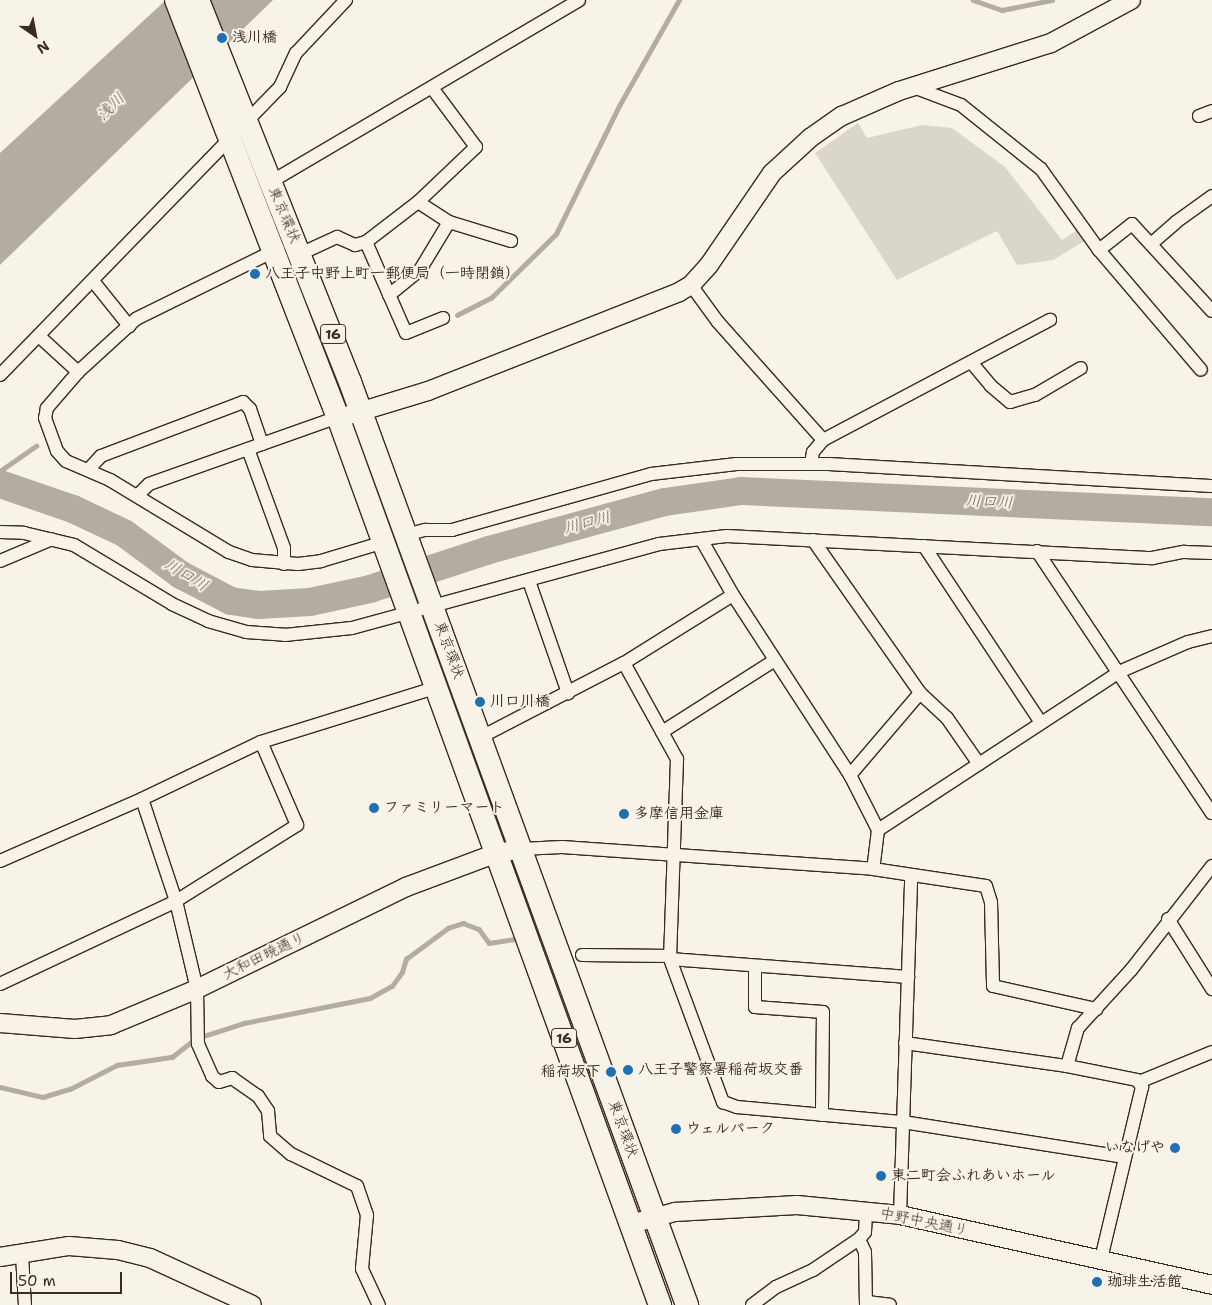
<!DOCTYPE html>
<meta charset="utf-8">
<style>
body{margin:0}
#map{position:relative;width:1212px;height:1305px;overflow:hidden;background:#f7f3e8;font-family:"Shantell Sans","Klee One",sans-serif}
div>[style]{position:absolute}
.green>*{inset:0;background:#dbd6cb}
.water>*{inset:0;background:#b4aca0}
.stream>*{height:4.5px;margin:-2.25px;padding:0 2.25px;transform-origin:2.25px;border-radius:2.25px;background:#b4aca0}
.river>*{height:28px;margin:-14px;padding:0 14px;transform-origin:14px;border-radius:14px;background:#b4aca0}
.roads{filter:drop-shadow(1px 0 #3b2a1e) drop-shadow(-1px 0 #3b2a1e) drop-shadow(0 1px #3b2a1e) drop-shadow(0 -1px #3b2a1e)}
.street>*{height:12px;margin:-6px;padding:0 6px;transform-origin:6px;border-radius:6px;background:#f7f3e8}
.secondary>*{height:18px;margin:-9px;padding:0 9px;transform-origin:9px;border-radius:9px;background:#f7f3e8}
.highway>*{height:22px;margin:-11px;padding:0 11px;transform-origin:11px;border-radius:11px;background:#f7f3e8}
.dots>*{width:14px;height:14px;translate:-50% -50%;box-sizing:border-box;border:2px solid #f7f3e8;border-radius:50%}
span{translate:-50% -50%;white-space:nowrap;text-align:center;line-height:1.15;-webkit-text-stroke:4px #f7f3e8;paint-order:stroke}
.shield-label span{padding:1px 4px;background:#f7f3e8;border:1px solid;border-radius:4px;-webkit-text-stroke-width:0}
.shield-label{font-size:14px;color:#3b2a1e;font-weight:700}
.poi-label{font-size:15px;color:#3b2a1e;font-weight:700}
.left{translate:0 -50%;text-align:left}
.right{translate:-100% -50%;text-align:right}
.street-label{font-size:15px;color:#3b2a1e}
.water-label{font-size:16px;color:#5f5145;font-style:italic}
.north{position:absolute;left:10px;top:10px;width:50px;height:50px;-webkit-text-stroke:4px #f7f3e8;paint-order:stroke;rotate:147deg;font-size:14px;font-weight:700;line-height:20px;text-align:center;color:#3b2a1e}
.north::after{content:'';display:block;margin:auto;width:18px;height:22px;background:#3b2a1e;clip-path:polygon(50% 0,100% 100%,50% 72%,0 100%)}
.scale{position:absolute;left:10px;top:1272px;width:112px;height:22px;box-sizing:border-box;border:2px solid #3b2a1e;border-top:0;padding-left:6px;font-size:15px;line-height:18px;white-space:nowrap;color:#3b2a1e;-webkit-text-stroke:4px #f7f3e8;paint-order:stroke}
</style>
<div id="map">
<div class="green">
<i style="clip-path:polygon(858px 123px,867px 138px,922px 125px,952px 128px,1005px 167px,1062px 240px,1079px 229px,1086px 240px,1053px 260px,1017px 265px,997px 231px,897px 280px,815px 153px)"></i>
</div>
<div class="water">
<i style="clip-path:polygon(166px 0,273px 0,0 265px,0 153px)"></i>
</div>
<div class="stream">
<i style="left:973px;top:0;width:31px;rotate:19deg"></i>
<i style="left:1002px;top:10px;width:51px;rotate:-11.3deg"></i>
<i style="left:457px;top:315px;width:38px;rotate:-27deg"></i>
<i style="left:491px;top:298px;width:91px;rotate:-44.6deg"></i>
<i style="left:556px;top:234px;width:143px;rotate:-63.8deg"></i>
<i style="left:619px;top:106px;width:122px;rotate:-60.5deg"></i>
<i style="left:0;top:471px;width:44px;rotate:-34.8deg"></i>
<i style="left:204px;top:1036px;width:42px;rotate:-18deg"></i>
<i style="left:244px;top:1023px;width:128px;rotate:-11.2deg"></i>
<i style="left:370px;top:998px;width:25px;rotate:-29deg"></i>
<i style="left:392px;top:986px;width:17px;rotate:-54deg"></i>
<i style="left:402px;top:972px;width:14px;rotate:-73deg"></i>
<i style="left:406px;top:959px;width:52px;rotate:-36.4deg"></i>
<i style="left:448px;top:928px;width:16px;rotate:-18deg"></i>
<i style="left:463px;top:923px;width:17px;rotate:21deg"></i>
<i style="left:479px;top:929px;width:17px;rotate:54deg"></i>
<i style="left:489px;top:943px;width:25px;rotate:-9deg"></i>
<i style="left:0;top:1087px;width:44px;rotate:13.1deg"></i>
<i style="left:43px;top:1097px;width:28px;rotate:-17deg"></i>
<i style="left:70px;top:1089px;width:53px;rotate:-27.1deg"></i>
<i style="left:117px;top:1065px;width:56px;rotate:-8.3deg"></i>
<i style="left:172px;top:1057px;width:28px;rotate:-38deg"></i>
</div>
<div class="river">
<i style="left:0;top:484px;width:77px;rotate:18.9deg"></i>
<i style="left:73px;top:509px;width:56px;rotate:25.2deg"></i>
<i style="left:124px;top:533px;width:71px;rotate:36.4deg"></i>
<i style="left:181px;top:575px;width:56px;rotate:27.5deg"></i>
<i style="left:231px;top:601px;width:28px;rotate:8deg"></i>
<i style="left:259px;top:605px;width:51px;rotate:-3.4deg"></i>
<i style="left:310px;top:602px;width:61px;rotate:-12.2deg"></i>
<i style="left:370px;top:589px;width:125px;rotate:-18.1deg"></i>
<i style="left:489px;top:550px;width:182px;rotate:-15.3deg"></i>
<i style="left:665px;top:502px;width:77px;rotate:-8.2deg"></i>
<i style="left:741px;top:491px;width:471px;rotate:2.6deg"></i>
</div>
<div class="roads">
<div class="street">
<i style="left:913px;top:87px;width:51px;rotate:20.6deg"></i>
<i style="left:961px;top:105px;width:102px;rotate:38.7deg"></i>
<i style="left:1041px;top:169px;width:100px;rotate:54.4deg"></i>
<i style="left:1099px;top:250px;width:157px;rotate:49.6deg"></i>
<i style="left:1199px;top:116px;width:14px;rotate:-21deg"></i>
<i style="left:267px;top:184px;width:362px;rotate:-30.5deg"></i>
<i style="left:418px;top:202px;width:37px;rotate:33deg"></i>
<i style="left:449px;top:222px;width:65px;rotate:17deg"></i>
<i style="left:366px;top:242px;width:99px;rotate:66.3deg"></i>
<i style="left:406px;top:333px;width:40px;rotate:-22deg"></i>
<i style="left:1151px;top:244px;width:33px;rotate:-41deg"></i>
<i style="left:1176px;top:222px;width:44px;rotate:-35.8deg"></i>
<i style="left:278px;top:249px;width:158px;rotate:153.8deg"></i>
<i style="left:136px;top:319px;width:79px;rotate:137.6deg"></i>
<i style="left:78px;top:372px;width:48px;rotate:130.7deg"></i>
<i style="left:47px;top:408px;width:10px;rotate:101deg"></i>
<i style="left:45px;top:418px;width:35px;rotate:70deg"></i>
<i style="left:57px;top:451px;width:13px;rotate:48deg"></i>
<i style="left:66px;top:461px;width:48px;rotate:23.4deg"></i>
<i style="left:110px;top:480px;width:139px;rotate:31.2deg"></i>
<i style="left:229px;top:552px;width:24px;rotate:19deg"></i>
<i style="left:252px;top:560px;width:46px;rotate:5deg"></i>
<i style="left:298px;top:564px;width:23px;rotate:-7deg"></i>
<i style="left:321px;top:561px;width:66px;rotate:-16.8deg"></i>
<i style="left:1099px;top:250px;width:42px;rotate:-38.2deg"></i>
<i style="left:1132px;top:224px;width:118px;rotate:47.4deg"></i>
<i style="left:300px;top:254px;width:41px;rotate:-24.7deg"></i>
<i style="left:337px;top:237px;width:20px;rotate:24deg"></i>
<i style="left:355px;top:245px;width:11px;rotate:-15deg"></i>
<i style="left:366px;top:242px;width:66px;rotate:-37.6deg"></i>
<i style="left:418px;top:202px;width:80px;rotate:-43.5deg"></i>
<i style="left:476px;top:147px;width:74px;rotate:-126.7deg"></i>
<i style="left:93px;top:281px;width:58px;rotate:51.3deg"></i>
<i style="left:691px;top:285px;width:46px;rotate:53.9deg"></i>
<i style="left:718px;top:322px;width:158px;rotate:48.3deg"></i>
<i style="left:389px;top:295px;width:40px;rotate:-39deg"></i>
<i style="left:420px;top:270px;width:56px;rotate:-58.9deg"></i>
<i style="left:40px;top:337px;width:52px;rotate:42.6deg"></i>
<i style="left:971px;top:362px;width:31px;rotate:50deg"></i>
<i style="left:991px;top:386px;width:25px;rotate:40deg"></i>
<i style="left:1010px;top:402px;width:26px;rotate:-16deg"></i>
<i style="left:1035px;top:395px;width:53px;rotate:-30.4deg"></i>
<i style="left:0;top:375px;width:402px;rotate:-45.8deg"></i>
<i style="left:280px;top:87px;width:38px;rotate:-65deg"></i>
<i style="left:296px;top:53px;width:73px;rotate:-46.7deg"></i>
<i style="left:248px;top:449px;width:105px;rotate:70deg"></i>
<i style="left:284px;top:548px;width:16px;rotate:90deg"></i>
<i style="left:811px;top:463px;width:11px;rotate:-80deg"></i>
<i style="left:813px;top:452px;width:16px;rotate:-50deg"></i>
<i style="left:823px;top:440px;width:257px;rotate:-27.9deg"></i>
<i style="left:88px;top:470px;width:19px;rotate:-47deg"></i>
<i style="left:101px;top:456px;width:152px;rotate:-20.8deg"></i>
<i style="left:243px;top:402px;width:10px;rotate:45deg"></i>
<i style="left:250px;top:409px;width:37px;rotate:71deg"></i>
<i style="left:137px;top:496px;width:17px;rotate:-45deg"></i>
<i style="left:149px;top:484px;width:201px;rotate:-19.5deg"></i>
<i style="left:0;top:532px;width:24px;rotate:2deg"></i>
<i style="left:24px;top:533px;width:51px;rotate:13.5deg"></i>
<i style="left:74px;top:545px;width:114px;rotate:31deg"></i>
<i style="left:172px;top:604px;width:40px;rotate:25deg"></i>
<i style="left:208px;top:621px;width:40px;rotate:16deg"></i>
<i style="left:246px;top:632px;width:39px;rotate:4deg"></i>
<i style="left:285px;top:635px;width:67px;rotate:-6deg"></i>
<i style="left:352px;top:628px;width:318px;rotate:-15.3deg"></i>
<i style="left:659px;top:544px;width:68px;rotate:-6.7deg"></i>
<i style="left:727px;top:536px;width:426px;rotate:3deg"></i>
<i style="left:1152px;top:558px;width:33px;rotate:-11deg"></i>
<i style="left:1184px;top:552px;width:28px;rotate:2deg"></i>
<i style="left:406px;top:535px;width:20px;rotate:-15deg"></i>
<i style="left:425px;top:530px;width:27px"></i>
<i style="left:452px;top:530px;width:207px;rotate:-15.7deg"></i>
<i style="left:651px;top:474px;width:86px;rotate:-6.7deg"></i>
<i style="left:736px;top:464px;width:94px"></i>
<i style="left:830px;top:464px;width:383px;rotate:3.3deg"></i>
<i style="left:813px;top:540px;width:187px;rotate:55deg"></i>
<i style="left:920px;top:693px;width:37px;rotate:43deg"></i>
<i style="left:947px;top:718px;width:56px;rotate:55.2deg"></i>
<i style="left:924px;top:546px;width:212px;rotate:56.5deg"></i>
<i style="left:1037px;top:551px;width:315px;rotate:56.3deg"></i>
<i style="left:0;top:561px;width:56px;rotate:-22.9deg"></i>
<i style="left:529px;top:581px;width:119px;rotate:70.8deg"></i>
<i style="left:733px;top:595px;width:215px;rotate:57deg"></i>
<i style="left:850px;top:775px;width:62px;rotate:63deg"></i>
<i style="left:878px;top:830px;width:39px;rotate:97deg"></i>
<i style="left:624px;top:663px;width:110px;rotate:61.1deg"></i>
<i style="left:677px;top:759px;width:200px;rotate:92deg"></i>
<i style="left:670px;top:959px;width:153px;rotate:69.7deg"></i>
<i style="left:723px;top:1102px;width:15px;rotate:20deg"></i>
<i style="left:737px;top:1107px;width:167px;rotate:5.2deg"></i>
<i style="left:903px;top:1122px;width:223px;rotate:9deg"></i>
<i style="left:662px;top:732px;width:134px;rotate:-32.5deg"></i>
<i style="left:481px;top:737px;width:161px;rotate:-27.4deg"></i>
<i style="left:624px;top:663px;width:128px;rotate:-32deg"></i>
<i style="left:733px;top:595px;width:64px;rotate:-119.7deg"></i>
<i style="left:850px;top:775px;width:108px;rotate:-49.5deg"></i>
<i style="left:142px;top:799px;width:108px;rotate:71.6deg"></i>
<i style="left:176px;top:901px;width:90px;rotate:76.6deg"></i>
<i style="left:197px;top:989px;width:55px;rotate:89deg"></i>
<i style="left:198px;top:1044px;width:35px;rotate:66deg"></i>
<i style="left:212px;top:1076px;width:9px;rotate:41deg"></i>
<i style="left:219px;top:1082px;width:14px;rotate:-17deg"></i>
<i style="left:232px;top:1078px;width:32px;rotate:35deg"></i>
<i style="left:258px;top:1096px;width:18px;rotate:56deg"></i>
<i style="left:268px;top:1111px;width:25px;rotate:85deg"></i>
<i style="left:270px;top:1136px;width:28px;rotate:41deg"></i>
<i style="left:291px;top:1154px;width:73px;rotate:25.9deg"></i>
<i style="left:357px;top:1186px;width:31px;rotate:71deg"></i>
<i style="left:367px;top:1215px;width:54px;rotate:95.3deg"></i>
<i style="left:362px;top:1269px;width:40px;rotate:65deg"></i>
<i style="left:878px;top:830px;width:288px;rotate:-33.2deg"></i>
<i style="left:1119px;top:672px;width:75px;rotate:-23.5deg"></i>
<i style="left:1188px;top:642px;width:25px;rotate:-14deg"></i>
<i style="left:521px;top:849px;width:41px;rotate:-2.8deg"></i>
<i style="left:562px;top:847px;width:312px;rotate:4deg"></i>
<i style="left:873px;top:869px;width:114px;rotate:8.6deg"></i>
<i style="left:986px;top:886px;width:17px;rotate:73deg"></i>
<i style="left:991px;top:902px;width:84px;rotate:88.6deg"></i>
<i style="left:993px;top:986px;width:106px;rotate:12.6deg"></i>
<i style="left:0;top:861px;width:155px;rotate:-23.6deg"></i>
<i style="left:142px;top:799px;width:132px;rotate:-25.6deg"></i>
<i style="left:261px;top:742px;width:185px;rotate:-17.3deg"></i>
<i style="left:1168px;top:919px;width:83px;rotate:57.8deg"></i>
<i style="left:582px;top:955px;width:88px;rotate:0.7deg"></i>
<i style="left:670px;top:959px;width:239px;rotate:4.3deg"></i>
<i style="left:755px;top:966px;width:41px;rotate:90deg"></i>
<i style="left:755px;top:1007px;width:68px;rotate:4.2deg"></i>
<i style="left:823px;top:1012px;width:103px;rotate:90.6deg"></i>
<i style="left:0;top:984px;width:195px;rotate:-25.2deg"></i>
<i style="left:176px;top:901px;width:143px;rotate:-32.1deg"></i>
<i style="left:297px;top:825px;width:90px;rotate:-113.4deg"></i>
<i style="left:905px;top:1043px;width:164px;rotate:8.1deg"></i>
<i style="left:1067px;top:1066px;width:71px;rotate:11.3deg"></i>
<i style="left:1137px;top:1080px;width:9px;rotate:54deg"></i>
<i style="left:1142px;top:1087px;width:177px;rotate:103.4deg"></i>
<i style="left:1067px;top:1066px;width:40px;rotate:-74deg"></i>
<i style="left:1078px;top:1028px;width:79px;rotate:-47.6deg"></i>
<i style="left:1131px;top:970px;width:132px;rotate:-52.1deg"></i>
<i style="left:1139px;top:1082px;width:79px;rotate:-22.3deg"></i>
<i style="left:900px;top:1215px;width:339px;rotate:-88.1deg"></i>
<i style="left:22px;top:1255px;width:50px;rotate:86.6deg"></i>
<i style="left:867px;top:1302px;width:23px;rotate:7deg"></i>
<i style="left:752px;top:1305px;width:30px;rotate:-37deg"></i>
<i style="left:776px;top:1287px;width:41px;rotate:-24.7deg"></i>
<i style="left:813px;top:1270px;width:55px;rotate:-34deg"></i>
<i style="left:866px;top:1305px;width:53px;rotate:-91.1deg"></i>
<i style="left:865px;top:1252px;width:14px;rotate:-115deg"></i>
<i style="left:859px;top:1239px;width:9px;rotate:-49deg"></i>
<i style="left:865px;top:1232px;width:20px;rotate:-87deg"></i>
</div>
<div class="secondary">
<i style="left:349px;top:415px;width:83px;rotate:-16.9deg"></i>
<i style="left:428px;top:391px;width:270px;rotate:-21.5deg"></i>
<i style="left:679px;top:292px;width:14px;rotate:-30deg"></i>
<i style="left:691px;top:285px;width:27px;rotate:-48deg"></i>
<i style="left:709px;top:265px;width:112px;rotate:-55.6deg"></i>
<i style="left:772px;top:173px;width:52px;rotate:-42.6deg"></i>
<i style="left:810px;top:138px;width:39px;rotate:-35deg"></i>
<i style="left:842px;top:116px;width:62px;rotate:-23.7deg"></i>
<i style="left:899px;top:91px;width:159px;rotate:-17.5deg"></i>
<i style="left:1051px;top:43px;width:91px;rotate:-28.3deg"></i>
<i style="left:0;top:1023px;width:75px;rotate:4.6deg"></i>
<i style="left:75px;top:1029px;width:36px;rotate:-6deg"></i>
<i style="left:111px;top:1025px;width:93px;rotate:-22.7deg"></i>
<i style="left:197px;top:989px;width:233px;rotate:-26deg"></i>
<i style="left:406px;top:887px;width:97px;rotate:-20.5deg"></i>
<i style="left:497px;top:853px;width:24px;rotate:-9deg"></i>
<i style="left:631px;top:1224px;width:46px;rotate:-15.3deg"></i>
<i style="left:675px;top:1212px;width:122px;rotate:-3.3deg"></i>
<i style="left:797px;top:1205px;width:103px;rotate:5.5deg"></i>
<i style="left:900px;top:1215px;width:320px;rotate:12.6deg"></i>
<i style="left:0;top:1257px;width:70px;rotate:-9.1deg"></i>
<i style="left:69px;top:1246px;width:49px;rotate:4.7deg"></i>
<i style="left:118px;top:1250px;width:33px;rotate:14deg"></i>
<i style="left:150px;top:1258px;width:112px;rotate:24.7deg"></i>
</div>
<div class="highway">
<i style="left:176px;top:0;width:447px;rotate:68.8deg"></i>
<i style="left:338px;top:417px;width:945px;rotate:70.07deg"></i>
<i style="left:198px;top:0;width:411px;rotate:68.3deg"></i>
<i style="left:350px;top:382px;width:983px;rotate:69.94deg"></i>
</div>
</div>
<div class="dots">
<i style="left:222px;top:38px;background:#1f6fb2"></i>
<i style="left:255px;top:274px;background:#1f6fb2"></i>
<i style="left:480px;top:702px;background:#1f6fb2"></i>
<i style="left:374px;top:808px;background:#1f6fb2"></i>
<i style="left:624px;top:814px;background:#1f6fb2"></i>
<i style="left:628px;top:1070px;background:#1f6fb2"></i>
<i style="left:611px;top:1072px;background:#1f6fb2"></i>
<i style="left:676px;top:1129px;background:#1f6fb2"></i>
<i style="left:1175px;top:1148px;background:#1f6fb2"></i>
<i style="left:881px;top:1176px;background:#1f6fb2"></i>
<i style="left:1097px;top:1282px;background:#1f6fb2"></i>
</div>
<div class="shield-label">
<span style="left:333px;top:334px">16</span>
<span style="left:564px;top:1038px">16</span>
</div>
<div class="poi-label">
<span class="left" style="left:232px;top:38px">浅川橋</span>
<span class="left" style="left:265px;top:274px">八王子中野上町一郵便局（一時閉鎖）</span>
<span class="left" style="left:490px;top:702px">川口川橋</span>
<span class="left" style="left:384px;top:808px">ファミリーマート</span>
<span class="left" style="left:634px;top:814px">多摩信用金庫</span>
<span class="left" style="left:638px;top:1070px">八王子警察署稲荷坂交番</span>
<span class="right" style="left:601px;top:1072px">稲荷坂下</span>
<span class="left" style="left:686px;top:1129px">ウェルパーク</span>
<span class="right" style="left:1165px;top:1148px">いなげや</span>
<span class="left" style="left:891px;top:1176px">東二町会ふれあいホール</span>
<span class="left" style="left:1107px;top:1282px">珈琲生活館</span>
</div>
<div class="street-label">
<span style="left:284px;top:215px;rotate:67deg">東京環状</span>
<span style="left:449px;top:650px;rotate:70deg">東京環状</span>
<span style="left:264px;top:956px;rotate:-26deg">大和田暁通り</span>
<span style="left:623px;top:1129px;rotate:70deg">東京環状</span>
<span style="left:924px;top:1222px;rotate:11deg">中野中央通り</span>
</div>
<div class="water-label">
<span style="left:111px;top:107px;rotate:-45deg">浅川</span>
<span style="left:989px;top:502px;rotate:3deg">川口川</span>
<span style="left:587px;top:523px;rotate:-15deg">川口川</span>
<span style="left:186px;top:575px;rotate:31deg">川口川</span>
</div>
<div class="north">N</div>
<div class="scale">50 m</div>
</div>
